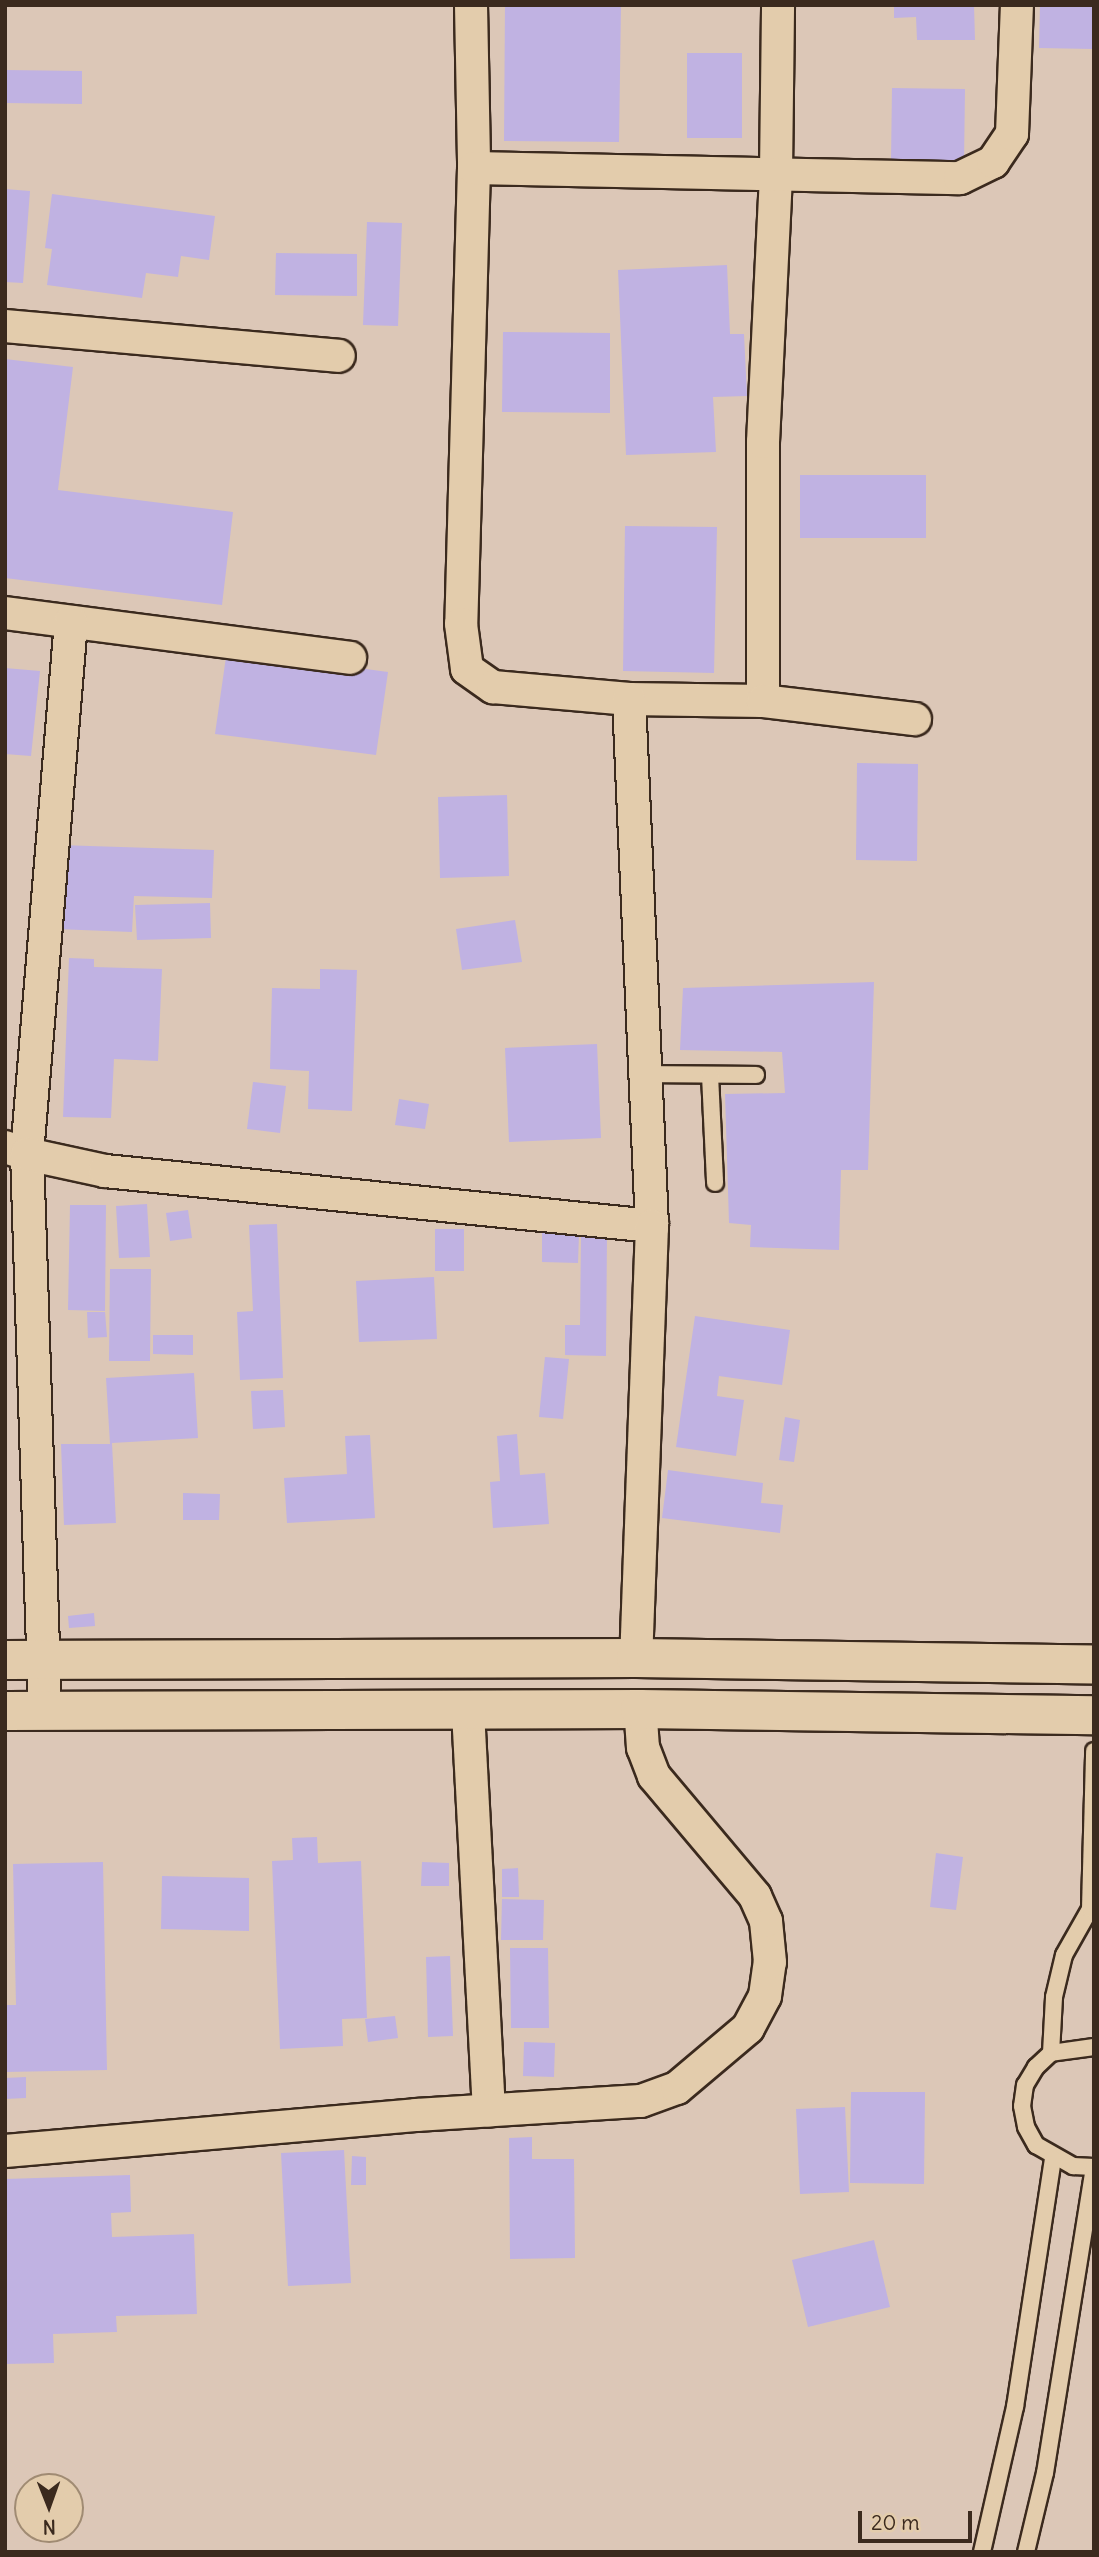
<!DOCTYPE html>
<style>
body{margin:0}
#map{position:relative;width:1099px;height:2557px;overflow:hidden;background:#dcc7b7;font-family:Delius,sans-serif}
div>[style]{position:absolute}
.building>*{inset:0;background:#c0b2e2}
.roads{filter:drop-shadow(2px 0 #3b2a1e) drop-shadow(-2px 0 #3b2a1e) drop-shadow(0 2px #3b2a1e) drop-shadow(0 -2px #3b2a1e)}
.service>*{height:16px;margin:-8px;padding:0 8px;transform-origin:8px;border-radius:8px;background:#e3ccac}
.minor>*{height:32px;margin:-16px;padding:0 16px;transform-origin:16px;border-radius:16px;background:#e3ccac}
.tertiary>*{height:38px;margin:-19px;padding:0 19px;transform-origin:19px;border-radius:19px;background:#e3ccac}
span{translate:-50% -50%;white-space:nowrap;text-align:center;line-height:1.15;-webkit-text-stroke:5px #e3ccac;paint-order:stroke}
.frame{position:absolute;inset:0;border:7px solid #3b2a1e;pointer-events:none}
.north{position:absolute;left:14px;top:2473px;width:70px;height:70px;box-sizing:border-box;background:#e3ccac;border:2px solid #a08b73;border-radius:50%;rotate:179deg;font-size:19px;font-weight:700;line-height:28px;text-align:center;color:#3b2a1e}
.north::after{content:'';display:block;margin:auto;width:24px;height:32px;background:#3b2a1e;clip-path:polygon(50% 0,100% 100%,50% 72%,0 100%)}
.scale{position:absolute;left:858px;top:2511px;width:114px;height:32px;box-sizing:border-box;border:4px solid #3b2a1e;border-top:0;padding-left:9px;font-size:21px;line-height:24px;white-space:nowrap;color:#3b2a1e;-webkit-text-stroke:5px #e3ccac;paint-order:stroke}
</style>
<div id="map">
<div class="building">
<i style="clip-path:polygon(505px 5px,621px 5px,619px 142px,504px 141px)"></i>
<i style="clip-path:polygon(894px 5px,974px 5px,975px 40px,917px 40px,916px 17px,894px 18px)"></i>
<i style="clip-path:polygon(1040px 5px,1094px 5px,1093px 49px,1039px 48px)"></i>
<i style="clip-path:polygon(687px 53px,742px 53px,742px 138px,687px 138px)"></i>
<i style="clip-path:polygon(5px 70px,82px 71px,82px 104px,5px 103px)"></i>
<i style="clip-path:polygon(892px 88px,965px 89px,964px 162px,891px 161px)"></i>
<i style="clip-path:polygon(5px 189px,30px 191px,23px 283px,5px 282px)"></i>
<i style="clip-path:polygon(52px 194px,215px 216px,209px 260px,181px 256px,178px 277px,146px 273px,142px 298px,47px 285px,52px 249px,45px 248px)"></i>
<i style="clip-path:polygon(367px 222px,402px 223px,398px 326px,363px 325px)"></i>
<i style="clip-path:polygon(276px 253px,357px 254px,357px 296px,275px 295px)"></i>
<i style="clip-path:polygon(727px 265px,730px 334px,744px 334px,747px 396px,713px 397px,716px 452px,626px 455px,618px 270px)"></i>
<i style="clip-path:polygon(503px 332px,610px 333px,610px 413px,502px 412px)"></i>
<i style="clip-path:polygon(5px 359px,73px 367px,58px 490px,233px 512px,222px 605px,5px 578px)"></i>
<i style="clip-path:polygon(800px 475px,926px 475px,926px 538px,800px 538px)"></i>
<i style="clip-path:polygon(625px 526px,717px 527px,714px 673px,623px 671px)"></i>
<i style="clip-path:polygon(227px 650px,388px 672px,376px 755px,215px 734px)"></i>
<i style="clip-path:polygon(5px 668px,40px 671px,31px 756px,5px 754px)"></i>
<i style="clip-path:polygon(857px 763px,918px 764px,917px 861px,856px 860px)"></i>
<i style="clip-path:polygon(507px 795px,509px 876px,440px 878px,438px 797px)"></i>
<i style="clip-path:polygon(59px 845px,214px 850px,212px 898px,134px 896px,132px 932px,56px 929px)"></i>
<i style="clip-path:polygon(210px 903px,211px 938px,137px 940px,135px 905px)"></i>
<i style="clip-path:polygon(515px 920px,522px 962px,462px 970px,456px 929px)"></i>
<i style="clip-path:polygon(69px 958px,94px 959px,94px 967px,162px 969px,158px 1061px,114px 1059px,111px 1118px,63px 1117px)"></i>
<i style="clip-path:polygon(320px 969px,357px 970px,352px 1111px,308px 1109px,309px 1071px,270px 1069px,272px 988px,320px 989px)"></i>
<i style="clip-path:polygon(874px 982px,868px 1170px,841px 1170px,839px 1250px,750px 1247px,751px 1225px,729px 1223px,725px 1094px,785px 1093px,782px 1052px,680px 1050px,683px 988px)"></i>
<i style="clip-path:polygon(597px 1044px,601px 1138px,509px 1142px,505px 1048px)"></i>
<i style="clip-path:polygon(253px 1082px,286px 1086px,280px 1133px,247px 1129px)"></i>
<i style="clip-path:polygon(399px 1099px,429px 1104px,425px 1129px,395px 1125px)"></i>
<i style="clip-path:polygon(147px 1204px,150px 1257px,119px 1258px,116px 1206px)"></i>
<i style="clip-path:polygon(70px 1205px,106px 1205px,105px 1311px,68px 1310px)"></i>
<i style="clip-path:polygon(188px 1210px,192px 1238px,170px 1241px,166px 1213px)"></i>
<i style="clip-path:polygon(277px 1224px,283px 1378px,240px 1380px,237px 1312px,253px 1311px,249px 1225px)"></i>
<i style="clip-path:polygon(435px 1229px,464px 1229px,464px 1271px,435px 1271px)"></i>
<i style="clip-path:polygon(542px 1233px,579px 1234px,578px 1263px,542px 1262px)"></i>
<i style="clip-path:polygon(581px 1236px,607px 1236px,606px 1356px,565px 1355px,565px 1325px,580px 1325px)"></i>
<i style="clip-path:polygon(110px 1269px,151px 1269px,150px 1361px,109px 1361px)"></i>
<i style="clip-path:polygon(434px 1277px,437px 1339px,359px 1342px,356px 1281px)"></i>
<i style="clip-path:polygon(87px 1312px,105px 1312px,107px 1337px,88px 1338px)"></i>
<i style="clip-path:polygon(695px 1316px,790px 1330px,782px 1385px,719px 1376px,717px 1396px,744px 1400px,736px 1456px,676px 1447px)"></i>
<i style="clip-path:polygon(153px 1335px,193px 1335px,193px 1355px,153px 1354px)"></i>
<i style="clip-path:polygon(545px 1357px,569px 1359px,563px 1419px,539px 1417px)"></i>
<i style="clip-path:polygon(194px 1373px,198px 1438px,112px 1443px,116px 1523px,64px 1525px,61px 1444px,110px 1444px,106px 1378px)"></i>
<i style="clip-path:polygon(283px 1390px,285px 1427px,253px 1429px,251px 1391px)"></i>
<i style="clip-path:polygon(785px 1417px,800px 1420px,794px 1462px,779px 1460px)"></i>
<i style="clip-path:polygon(517px 1434px,520px 1475px,545px 1473px,549px 1524px,493px 1528px,490px 1482px,500px 1481px,497px 1436px)"></i>
<i style="clip-path:polygon(370px 1435px,375px 1518px,287px 1523px,284px 1478px,347px 1474px,345px 1436px)"></i>
<i style="clip-path:polygon(668px 1470px,763px 1483px,761px 1503px,783px 1505px,780px 1533px,662px 1518px)"></i>
<i style="clip-path:polygon(183px 1493px,220px 1494px,219px 1520px,183px 1520px)"></i>
<i style="clip-path:polygon(94px 1613px,95px 1626px,69px 1628px,68px 1616px)"></i>
<i style="clip-path:polygon(317px 1837px,318px 1863px,361px 1861px,367px 2018px,342px 2019px,343px 2046px,280px 2049px,272px 1861px,293px 1860px,292px 1838px)"></i>
<i style="clip-path:polygon(936px 1853px,963px 1857px,956px 1910px,930px 1907px)"></i>
<i style="clip-path:polygon(103px 1862px,107px 2070px,5px 2072px,5px 2005px,16px 2005px,13px 1864px)"></i>
<i style="clip-path:polygon(422px 1862px,449px 1863px,449px 1886px,421px 1886px)"></i>
<i style="clip-path:polygon(518px 1868px,519px 1897px,502px 1897px,502px 1869px)"></i>
<i style="clip-path:polygon(162px 1876px,249px 1878px,249px 1931px,161px 1929px)"></i>
<i style="clip-path:polygon(502px 1899px,544px 1900px,543px 1940px,501px 1940px)"></i>
<i style="clip-path:polygon(510px 1948px,548px 1948px,549px 2028px,511px 2028px)"></i>
<i style="clip-path:polygon(450px 1956px,453px 2036px,428px 2037px,426px 1957px)"></i>
<i style="clip-path:polygon(395px 2016px,398px 2038px,368px 2042px,365px 2019px)"></i>
<i style="clip-path:polygon(524px 2042px,555px 2043px,554px 2077px,523px 2076px)"></i>
<i style="clip-path:polygon(26px 2077px,26px 2098px,5px 2099px,5px 2078px)"></i>
<i style="clip-path:polygon(851px 2092px,925px 2092px,924px 2184px,850px 2183px)"></i>
<i style="clip-path:polygon(845px 2107px,849px 2192px,800px 2194px,796px 2109px)"></i>
<i style="clip-path:polygon(532px 2137px,532px 2159px,574px 2159px,575px 2258px,510px 2259px,509px 2138px)"></i>
<i style="clip-path:polygon(344px 2150px,351px 2283px,288px 2286px,281px 2153px)"></i>
<i style="clip-path:polygon(352px 2156px,366px 2157px,366px 2185px,351px 2185px)"></i>
<i style="clip-path:polygon(130px 2175px,131px 2212px,111px 2213px,112px 2237px,194px 2234px,197px 2314px,116px 2316px,117px 2332px,53px 2334px,54px 2363px,5px 2364px,5px 2179px)"></i>
<i style="clip-path:polygon(874px 2240px,890px 2307px,808px 2327px,792px 2260px)"></i>
</div>
<div class="roads">
<div class="service">
<i style="left:646px;top:1074px;width:110px;rotate:0.5deg"></i>
<i style="left:710px;top:1075px;width:108px;rotate:87.3deg"></i>
<i style="left:1094px;top:2047px;width:43px;rotate:172.1deg"></i>
<i style="left:1051px;top:2053px;width:21px;rotate:137deg"></i>
<i style="left:1036px;top:2067px;width:21px;rotate:121deg"></i>
<i style="left:1025px;top:2085px;width:21px;rotate:98deg"></i>
<i style="left:1022px;top:2106px;width:21px;rotate:79deg"></i>
<i style="left:1026px;top:2127px;width:21px;rotate:61deg"></i>
<i style="left:1036px;top:2145px;width:43px;rotate:29.6deg"></i>
<i style="left:1073px;top:2166px;width:21px;rotate:3deg"></i>
<i style="left:1051px;top:2053px;width:56px;rotate:-86.9deg"></i>
<i style="left:1054px;top:1997px;width:43px;rotate:-76.6deg"></i>
<i style="left:1064px;top:1955px;width:53px;rotate:-60.5deg"></i>
<i style="left:1090px;top:1909px;width:158px;rotate:-88.5deg"></i>
<i style="left:982px;top:2552px;width:149px;rotate:-77.2deg"></i>
<i style="left:1015px;top:2407px;width:251px;rotate:-81.3deg"></i>
<i style="left:1026px;top:2552px;width:81px;rotate:-76.5deg"></i>
<i style="left:1045px;top:2473px;width:310px;rotate:-80.9deg"></i>
</div>
<div class="minor">
<i style="left:471px;top:5px;width:163px;rotate:88.9deg"></i>
<i style="left:474px;top:168px;width:456px;rotate:91.6deg"></i>
<i style="left:461px;top:624px;width:45px;rotate:82.4deg"></i>
<i style="left:467px;top:669px;width:32px;rotate:35deg"></i>
<i style="left:493px;top:687px;width:137px;rotate:5deg"></i>
<i style="left:629px;top:699px;width:134px;rotate:0.9deg"></i>
<i style="left:763px;top:701px;width:259px;rotate:-90deg"></i>
<i style="left:763px;top:442px;width:269px;rotate:-87.2deg"></i>
<i style="left:776px;top:173px;width:168px;rotate:-89.3deg"></i>
<i style="left:474px;top:168px;width:486px;rotate:1.2deg"></i>
<i style="left:960px;top:178px;width:37px;rotate:-26deg"></i>
<i style="left:993px;top:162px;width:34px;rotate:-56deg"></i>
<i style="left:1012px;top:134px;width:129px;rotate:-87.8deg"></i>
<i style="left:5px;top:326px;width:335px;rotate:5.1deg"></i>
<i style="left:5px;top:613px;width:348px;rotate:7.4deg"></i>
<i style="left:629px;top:699px;width:528px;rotate:87.5deg"></i>
<i style="left:763px;top:701px;width:153px;rotate:6.8deg"></i>
<i style="left:5px;top:1147px;width:23px;rotate:18deg"></i>
<i style="left:27px;top:1154px;width:534px;rotate:-85.27deg"></i>
<i style="left:45px;top:1710px;width:556px;rotate:-91.85deg"></i>
<i style="left:27px;top:1154px;width:80px;rotate:12.3deg"></i>
<i style="left:105px;top:1171px;width:550px;rotate:5.74deg"></i>
<i style="left:652px;top:1226px;width:432px;rotate:92.1deg"></i>
<i style="left:468px;top:1711px;width:400px;rotate:87deg"></i>
<i style="left:5px;top:2151px;width:413px;rotate:-5deg"></i>
<i style="left:416px;top:2115px;width:225px;rotate:-3.6deg"></i>
<i style="left:641px;top:2101px;width:38px;rotate:-20deg"></i>
<i style="left:677px;top:2088px;width:93px;rotate:-40.2deg"></i>
<i style="left:748px;top:2028px;width:36px;rotate:-62deg"></i>
<i style="left:765px;top:1996px;width:34px;rotate:-82deg"></i>
<i style="left:770px;top:1962px;width:41px;rotate:-95.6deg"></i>
<i style="left:766px;top:1921px;width:27px;rotate:-114deg"></i>
<i style="left:755px;top:1896px;width:157px;rotate:-130.1deg"></i>
<i style="left:654px;top:1776px;width:30px;rotate:-111deg"></i>
<i style="left:643px;top:1748px;width:39px;rotate:-94deg"></i>
</div>
<div class="tertiary">
<i style="left:5px;top:1660px;width:631px;rotate:-0.18deg"></i>
<i style="left:636px;top:1658px;width:458px;rotate:0.8deg"></i>
<i style="left:5px;top:1711px;width:635px;rotate:-0.18deg"></i>
<i style="left:640px;top:1709px;width:454px;rotate:0.8deg"></i>
</div>
</div>
<div class="frame"></div>
<div class="north">N</div>
<div class="scale">20 m</div>
</div>
